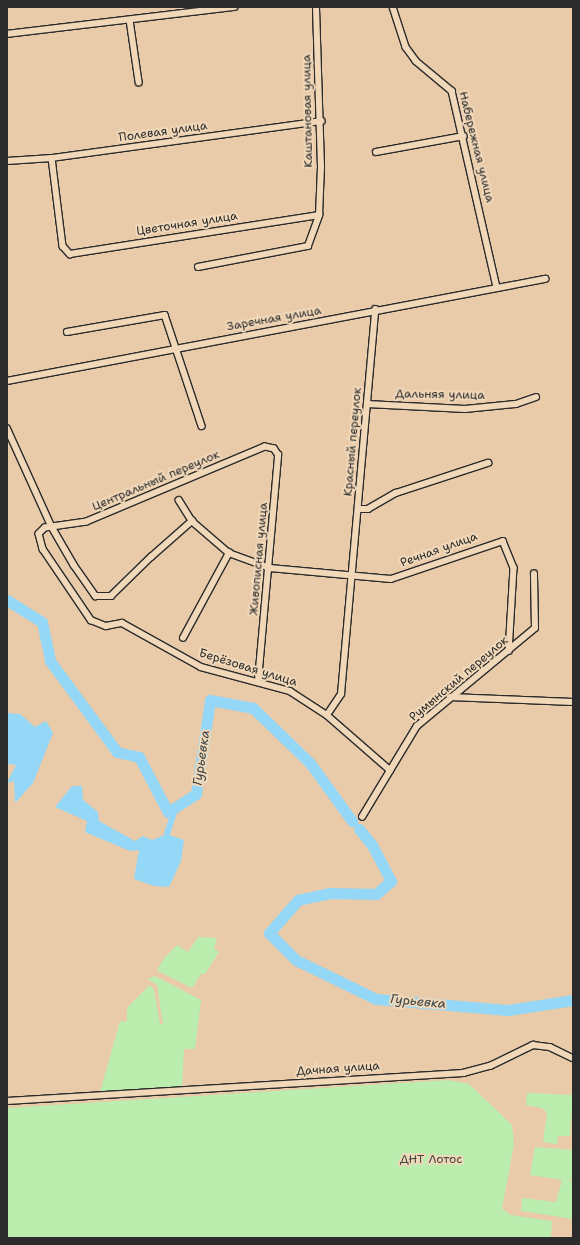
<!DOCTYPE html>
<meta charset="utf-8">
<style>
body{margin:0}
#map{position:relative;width:580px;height:1245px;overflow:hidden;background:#e9cbaa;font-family:"Shantell Sans",sans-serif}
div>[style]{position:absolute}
.green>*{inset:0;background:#baedae}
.water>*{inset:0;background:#94d7f6}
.canal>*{height:6px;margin:-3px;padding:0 3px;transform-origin:3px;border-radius:3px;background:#94d7f6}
.river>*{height:11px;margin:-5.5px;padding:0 5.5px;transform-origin:5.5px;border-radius:5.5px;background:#94d7f6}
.roads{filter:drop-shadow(1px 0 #2b2b2b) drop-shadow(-1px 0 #2b2b2b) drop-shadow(0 1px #2b2b2b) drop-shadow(0 -1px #2b2b2b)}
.street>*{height:5.5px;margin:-2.75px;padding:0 2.75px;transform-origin:2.75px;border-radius:2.75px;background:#f1d8b9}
span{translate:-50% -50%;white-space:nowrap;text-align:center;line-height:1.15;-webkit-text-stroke:4px #f1d8b9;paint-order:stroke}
.street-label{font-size:12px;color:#2b2b2b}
.park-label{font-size:12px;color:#40483f}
.water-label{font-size:13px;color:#3b4549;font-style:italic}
.frame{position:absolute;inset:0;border:8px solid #2b2b2b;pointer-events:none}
</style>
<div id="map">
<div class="green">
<i style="clip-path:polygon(198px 937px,217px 938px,214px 948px,219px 952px,205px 974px,201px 974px,192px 988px,158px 971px,158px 968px,166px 956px,177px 945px,188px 952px)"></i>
<i style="clip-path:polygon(155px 976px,201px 1000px,195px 1049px,184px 1049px,182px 1087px,100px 1092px,120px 1021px,127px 1022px,127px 1008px,150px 985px,154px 990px,160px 1024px,163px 1024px,157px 985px,148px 979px)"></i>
<i style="clip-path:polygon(448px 1080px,469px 1084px,512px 1125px,514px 1145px,502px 1208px,510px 1215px,552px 1221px,551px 1238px,7px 1238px,7px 1108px)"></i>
<i style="clip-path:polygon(527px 1093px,573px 1095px,570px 1136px,558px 1136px,557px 1144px,543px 1142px,547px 1113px,542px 1108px,526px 1105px)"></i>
<i style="clip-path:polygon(535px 1147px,573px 1150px,573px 1181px,570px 1179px,569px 1181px,573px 1182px,573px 1219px,521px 1211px,522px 1198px,556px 1202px,562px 1180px,530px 1175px)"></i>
</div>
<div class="water">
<i style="clip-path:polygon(7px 713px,20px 714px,35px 727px,46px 721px,53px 733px,33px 783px,15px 803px,14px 781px,7px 783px,16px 765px,7px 764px)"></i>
<i style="clip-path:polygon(72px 786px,82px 786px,83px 800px,98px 812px,99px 821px,135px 841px,143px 836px,152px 840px,167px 834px,184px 840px,181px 861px,169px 887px,154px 886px,134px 879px,139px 850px,130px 851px,85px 832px,87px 821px,55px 807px)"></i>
</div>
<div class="canal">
<i style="left:167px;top:834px;width:28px;rotate:-72deg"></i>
</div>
<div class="river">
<i style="left:7px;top:600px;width:41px;rotate:32.2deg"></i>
<i style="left:42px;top:622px;width:40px;rotate:78deg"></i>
<i style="left:50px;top:661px;width:113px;rotate:53.6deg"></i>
<i style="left:117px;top:752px;width:23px;rotate:13deg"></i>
<i style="left:139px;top:757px;width:62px;rotate:62.2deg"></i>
<i style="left:168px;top:812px;width:33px;rotate:-33deg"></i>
<i style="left:196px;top:794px;width:95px;rotate:-81.5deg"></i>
<i style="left:210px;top:700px;width:44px;rotate:10.5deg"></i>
<i style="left:253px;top:708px;width:79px;rotate:44deg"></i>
<i style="left:310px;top:763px;width:72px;rotate:54.1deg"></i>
<i style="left:359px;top:829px;width:21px;rotate:51deg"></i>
<i style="left:372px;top:845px;width:41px;rotate:62.2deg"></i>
<i style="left:391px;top:881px;width:20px;rotate:139deg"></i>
<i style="left:376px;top:894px;width:46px;rotate:-178.8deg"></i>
<i style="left:330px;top:893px;width:33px;rotate:168deg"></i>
<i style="left:298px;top:900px;width:44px;rotate:131.3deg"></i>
<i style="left:269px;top:933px;width:38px;rotate:45deg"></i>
<i style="left:296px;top:960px;width:89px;rotate:26deg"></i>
<i style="left:376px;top:999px;width:132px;rotate:4.8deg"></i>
<i style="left:508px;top:1010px;width:66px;rotate:-8.7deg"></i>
</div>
<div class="roads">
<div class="street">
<i style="left:393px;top:7px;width:42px;rotate:72deg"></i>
<i style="left:406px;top:47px;width:17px;rotate:54deg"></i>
<i style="left:416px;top:61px;width:47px;rotate:39.8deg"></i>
<i style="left:452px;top:91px;width:202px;rotate:77.1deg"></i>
<i style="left:130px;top:20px;width:63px;rotate:81.7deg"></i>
<i style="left:7px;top:34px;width:229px;rotate:-6.8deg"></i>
<i style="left:376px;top:152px;width:89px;rotate:-10.3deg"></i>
<i style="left:52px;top:158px;width:89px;rotate:82.9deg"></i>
<i style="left:63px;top:246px;width:11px;rotate:49deg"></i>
<i style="left:70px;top:254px;width:252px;rotate:-8.9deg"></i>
<i style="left:7px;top:161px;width:45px;rotate:-3.8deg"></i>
<i style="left:52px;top:158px;width:272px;rotate:-7.8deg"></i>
<i style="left:198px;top:267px;width:112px;rotate:-10.8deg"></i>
<i style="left:308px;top:246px;width:33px;rotate:-70deg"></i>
<i style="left:319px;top:215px;width:48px;rotate:-87.6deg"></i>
<i style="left:321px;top:167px;width:160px;rotate:-91.8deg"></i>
<i style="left:67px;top:332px;width:99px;rotate:-9.8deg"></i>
<i style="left:165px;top:315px;width:117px;rotate:71.6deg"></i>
<i style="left:7px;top:381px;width:548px;rotate:-10.74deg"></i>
<i style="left:367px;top:404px;width:98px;rotate:2.9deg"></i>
<i style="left:465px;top:409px;width:51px;rotate:-5.6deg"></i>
<i style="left:516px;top:404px;width:21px;rotate:-19deg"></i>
<i style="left:7px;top:428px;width:109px;rotate:65.6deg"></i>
<i style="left:52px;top:527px;width:44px;rotate:59.9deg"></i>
<i style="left:74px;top:565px;width:38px;rotate:55deg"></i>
<i style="left:96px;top:596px;width:15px"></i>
<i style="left:111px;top:596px;width:56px;rotate:-44.3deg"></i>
<i style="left:151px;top:557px;width:55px;rotate:-41.3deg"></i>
<i style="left:179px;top:500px;width:25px;rotate:58deg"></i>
<i style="left:192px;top:521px;width:49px;rotate:40.9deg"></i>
<i style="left:229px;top:553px;width:44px;rotate:20.1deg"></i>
<i style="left:270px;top:568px;width:121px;rotate:5.2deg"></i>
<i style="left:391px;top:579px;width:118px;rotate:-18.7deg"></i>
<i style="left:503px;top:541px;width:29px;rotate:68deg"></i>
<i style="left:514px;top:568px;width:83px;rotate:93.4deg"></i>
<i style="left:358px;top:509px;width:10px"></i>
<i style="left:368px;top:509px;width:32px;rotate:-30deg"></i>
<i style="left:396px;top:493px;width:97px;rotate:-18.1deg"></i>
<i style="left:183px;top:638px;width:97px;rotate:-61.6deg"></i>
<i style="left:258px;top:681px;width:227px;rotate:-84.9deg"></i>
<i style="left:278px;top:455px;width:7px;rotate:-124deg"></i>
<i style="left:274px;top:449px;width:9px;rotate:-167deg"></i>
<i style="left:265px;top:447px;width:193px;rotate:157.2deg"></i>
<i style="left:87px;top:522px;width:42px;rotate:171.9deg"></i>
<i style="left:45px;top:528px;width:8px;rotate:135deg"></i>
<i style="left:39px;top:534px;width:16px;rotate:75deg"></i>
<i style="left:43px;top:549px;width:86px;rotate:55.9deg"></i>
<i style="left:91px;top:620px;width:16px;rotate:22deg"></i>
<i style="left:106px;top:626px;width:16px;rotate:-11deg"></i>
<i style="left:122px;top:623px;width:90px;rotate:29.1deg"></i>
<i style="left:201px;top:667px;width:92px;rotate:15.1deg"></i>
<i style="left:290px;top:691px;width:44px;rotate:33deg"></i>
<i style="left:327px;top:715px;width:84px;rotate:41.1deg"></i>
<i style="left:450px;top:697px;width:123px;rotate:2.3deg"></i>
<i style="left:327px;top:715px;width:25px;rotate:-56deg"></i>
<i style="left:341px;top:694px;width:386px;rotate:-84.9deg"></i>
<i style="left:362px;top:817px;width:106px;rotate:-58.9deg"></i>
<i style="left:417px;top:726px;width:153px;rotate:-39.7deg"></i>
<i style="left:535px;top:628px;width:54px;rotate:-91.1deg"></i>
<i style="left:7px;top:1101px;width:457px;rotate:-3.5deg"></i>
<i style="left:463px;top:1073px;width:28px;rotate:-15deg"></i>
<i style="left:490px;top:1066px;width:48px;rotate:-26deg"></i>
<i style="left:533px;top:1045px;width:17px;rotate:7deg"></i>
<i style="left:550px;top:1047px;width:25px;rotate:26deg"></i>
</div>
</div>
<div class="street-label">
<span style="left:308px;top:111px;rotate:-91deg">Каштановая улица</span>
<span style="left:163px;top:132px;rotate:-8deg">Полевая улица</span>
<span style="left:476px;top:147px;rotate:76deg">Набережная улица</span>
<span style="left:187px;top:224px;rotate:-9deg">Цветочная улица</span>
<span style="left:274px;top:319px;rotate:-10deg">Заречная улица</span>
<span style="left:440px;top:395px;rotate:1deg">Дальняя улица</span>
<span style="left:353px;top:442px;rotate:-85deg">Красный переулок</span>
<span style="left:156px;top:481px;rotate:-23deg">Центральный переулок</span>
<span style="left:439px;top:550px;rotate:-20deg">Речная улица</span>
<span style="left:259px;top:559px;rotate:-85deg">Живописная улица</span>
<span style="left:248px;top:668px;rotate:17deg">Берёзовая улица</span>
<span style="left:459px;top:679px;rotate:-40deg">Румынский переулок</span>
<span style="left:338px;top:1069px;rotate:-4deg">Дачная улица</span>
</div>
<div class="park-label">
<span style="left:431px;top:1160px">ДНТ Лотос</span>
</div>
<div class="water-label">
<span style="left:202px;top:758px;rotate:-82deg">Гурьевка</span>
<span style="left:418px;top:1002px;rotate:5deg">Гурьевка</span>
</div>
<div class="frame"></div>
</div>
